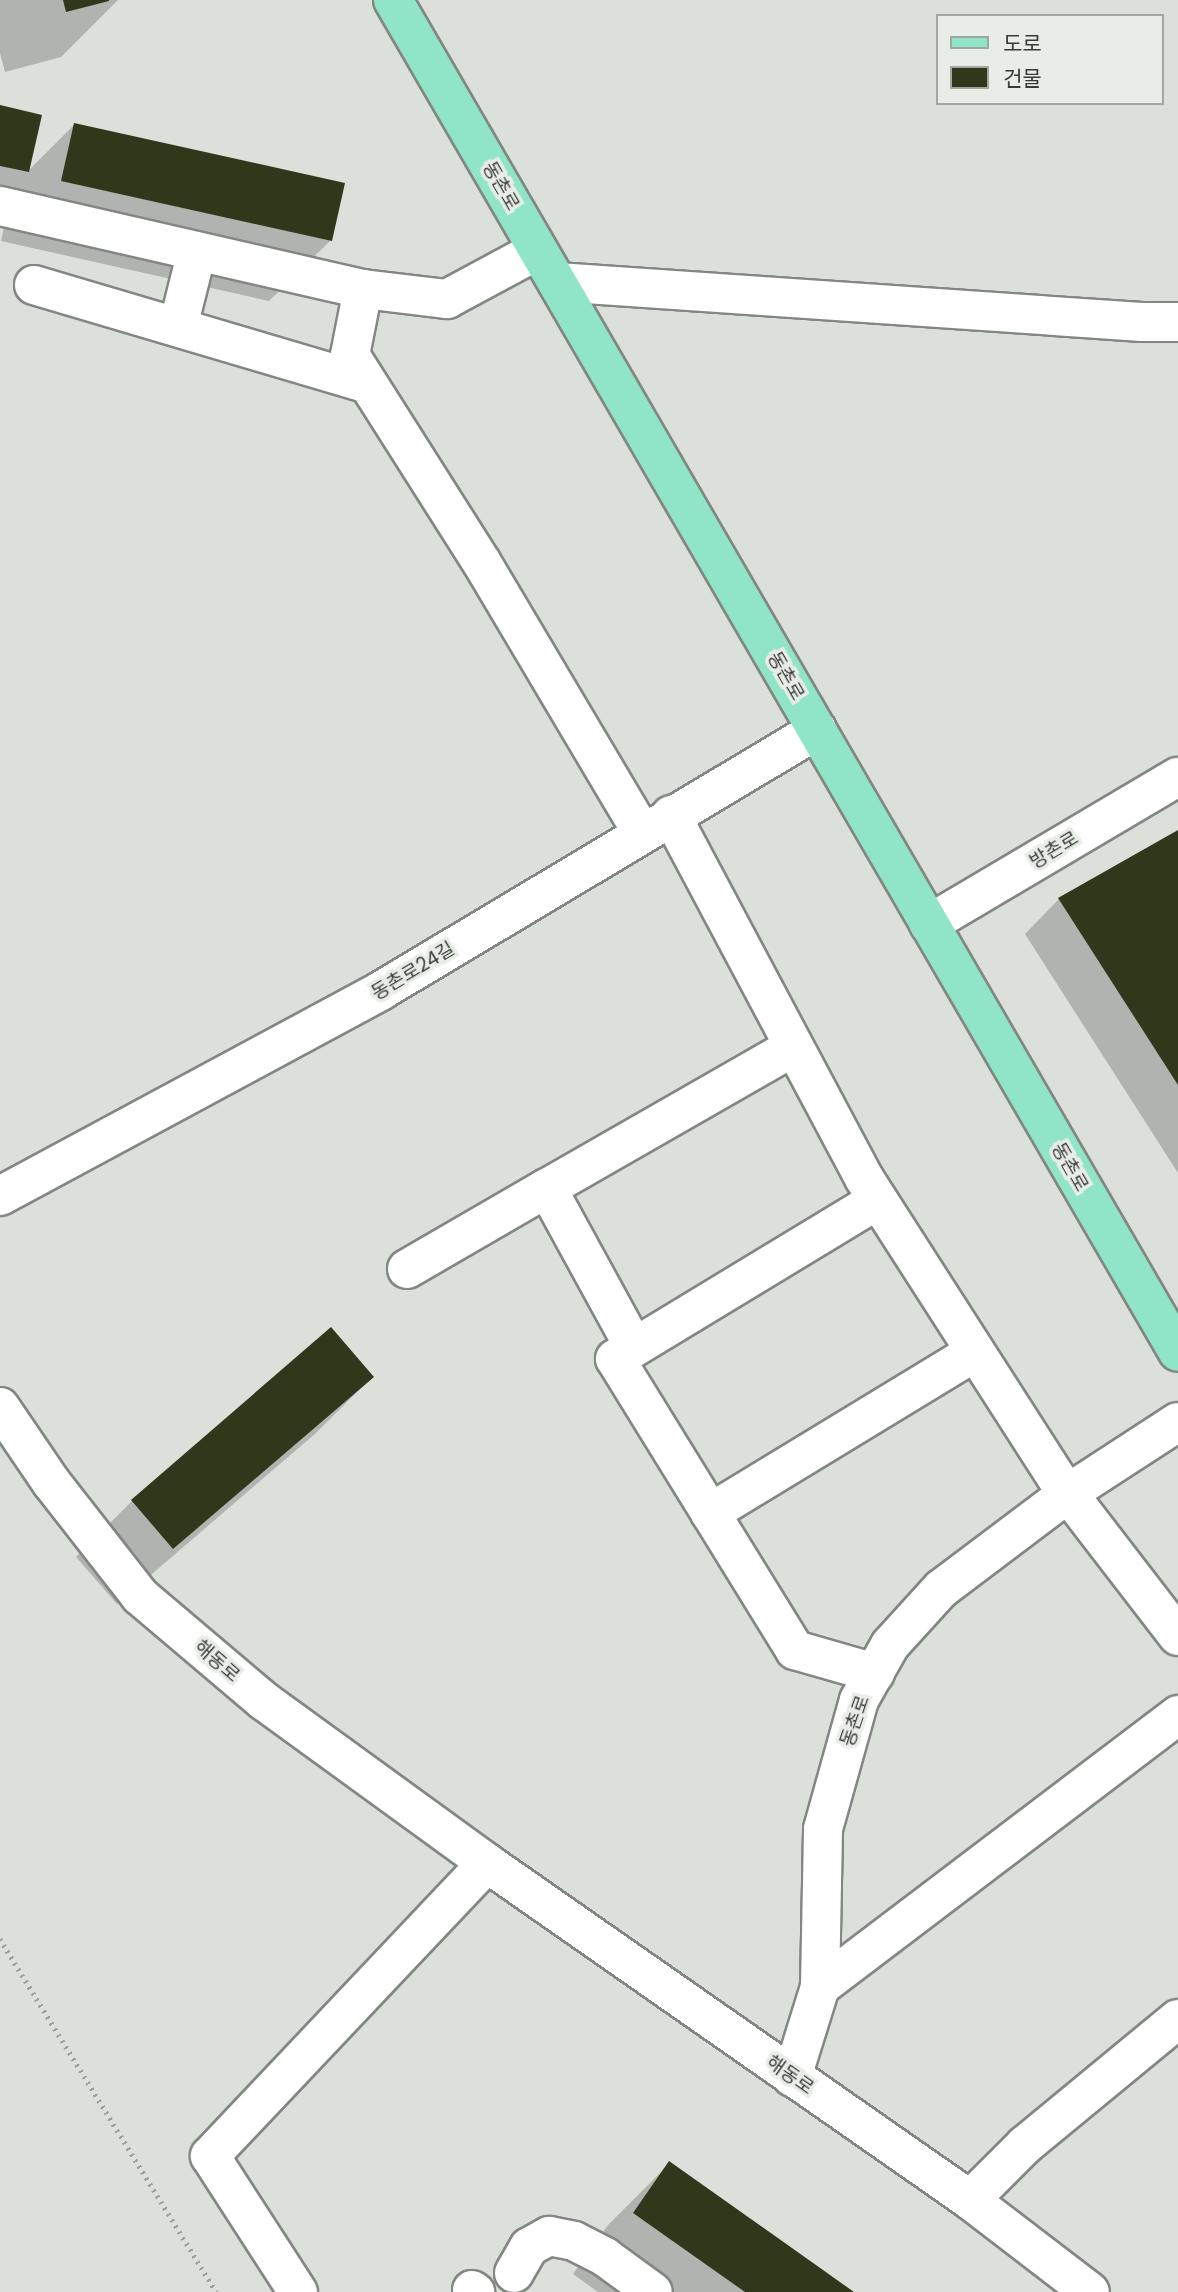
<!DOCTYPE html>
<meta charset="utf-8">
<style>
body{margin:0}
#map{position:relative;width:1178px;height:2292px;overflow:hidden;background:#dce0db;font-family:Poppins,"Noto Sans KR",sans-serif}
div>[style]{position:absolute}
.shadow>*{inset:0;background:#0003}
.building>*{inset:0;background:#2f381a}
.path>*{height:4.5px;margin-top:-2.25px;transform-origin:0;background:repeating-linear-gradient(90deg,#9b9e9b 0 2px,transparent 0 7px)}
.roads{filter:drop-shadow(2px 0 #838783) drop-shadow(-2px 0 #838783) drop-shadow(0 2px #838783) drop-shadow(0 -2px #838783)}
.minor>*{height:38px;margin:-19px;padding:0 19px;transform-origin:19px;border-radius:19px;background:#fff}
.major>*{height:38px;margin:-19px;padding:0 19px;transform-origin:19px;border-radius:19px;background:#90e4c7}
span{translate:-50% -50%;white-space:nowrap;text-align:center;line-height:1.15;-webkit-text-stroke:7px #e9ede8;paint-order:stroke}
.street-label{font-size:19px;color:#383a38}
.legend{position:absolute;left:936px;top:14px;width:228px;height:91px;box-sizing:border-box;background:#e9ede8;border:2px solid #a2a5a2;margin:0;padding:9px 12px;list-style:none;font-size:21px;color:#383a38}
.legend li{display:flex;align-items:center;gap:14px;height:35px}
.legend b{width:35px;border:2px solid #a2a5a2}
</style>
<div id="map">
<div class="shadow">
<i style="clip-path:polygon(0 0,118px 0,61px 57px,5px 72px,0 53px)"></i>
<i style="clip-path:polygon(0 107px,28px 171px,74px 125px,331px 240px,269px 301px,1px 241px,13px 186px,0 199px)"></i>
<i style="clip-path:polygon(1178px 832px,1178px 1173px,1025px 934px,1059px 899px)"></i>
<i style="clip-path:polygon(331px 1330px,372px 1377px,316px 1433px,117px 1604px,76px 1557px,132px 1501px)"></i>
<i style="clip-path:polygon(669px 2164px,851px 2292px,598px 2292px,573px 2274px,608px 2225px)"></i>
</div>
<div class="building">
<i style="clip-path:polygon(63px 0,109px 0,109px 1px,66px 12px)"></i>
<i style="clip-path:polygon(0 105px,42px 115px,29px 172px,0 166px)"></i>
<i style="clip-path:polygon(74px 123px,345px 183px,332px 241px,61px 181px)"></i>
<i style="clip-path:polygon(1178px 830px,1178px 1085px,1058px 898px)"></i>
<i style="clip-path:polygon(331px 1327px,374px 1377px,173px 1549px,131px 1500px)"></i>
<i style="clip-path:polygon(669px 2161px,854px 2292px,745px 2292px,633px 2213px)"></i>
</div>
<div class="path">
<i style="left:0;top:1939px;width:414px;rotate:58.5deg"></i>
</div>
<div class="roads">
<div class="minor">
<i style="left:0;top:206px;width:372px;rotate:12.9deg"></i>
<i style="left:363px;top:289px;width:67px;rotate:101.1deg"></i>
<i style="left:350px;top:355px;width:246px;rotate:57.6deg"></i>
<i style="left:482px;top:563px;width:314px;rotate:59.3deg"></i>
<i style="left:557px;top:282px;width:586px;rotate:3.91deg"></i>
<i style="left:1142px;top:322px;width:36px"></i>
<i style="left:34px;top:285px;width:348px;rotate:16.5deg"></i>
<i style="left:363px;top:289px;width:85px;rotate:6.8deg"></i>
<i style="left:447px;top:299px;width:103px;rotate:-28.3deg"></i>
<i style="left:178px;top:327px;width:78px;rotate:-76deg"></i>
<i style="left:671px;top:815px;width:411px;rotate:62deg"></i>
<i style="left:864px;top:1178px;width:363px;rotate:57.3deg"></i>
<i style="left:1060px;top:1483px;width:193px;rotate:52.4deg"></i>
<i style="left:929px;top:924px;width:289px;rotate:-30.6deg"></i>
<i style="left:0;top:1196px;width:434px;rotate:-28.3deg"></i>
<i style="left:382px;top:990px;width:507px;rotate:-30.87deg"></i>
<i style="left:407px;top:1269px;width:162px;rotate:-30.1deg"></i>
<i style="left:634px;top:1347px;width:181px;rotate:-118.7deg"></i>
<i style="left:547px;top:1188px;width:284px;rotate:-29.8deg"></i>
<i style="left:0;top:1407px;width:91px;rotate:55.8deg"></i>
<i style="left:51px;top:1482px;width:145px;rotate:52deg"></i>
<i style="left:140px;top:1596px;width:162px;rotate:40.3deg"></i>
<i style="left:264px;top:1701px;width:276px;rotate:36deg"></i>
<i style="left:487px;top:1863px;width:589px;rotate:34.9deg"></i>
<i style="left:970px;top:2200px;width:151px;rotate:37.5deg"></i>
<i style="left:710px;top:1513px;width:310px;rotate:-31.3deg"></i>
<i style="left:875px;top:1673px;width:83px;rotate:-164deg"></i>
<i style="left:795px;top:1650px;width:342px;rotate:-121.7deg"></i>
<i style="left:615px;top:1359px;width:307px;rotate:-31.2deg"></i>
<i style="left:820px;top:1987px;width:450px;rotate:-37.2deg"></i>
<i style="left:792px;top:2077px;width:94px;rotate:-72.7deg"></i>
<i style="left:820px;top:1987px;width:158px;rotate:-88.9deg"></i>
<i style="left:823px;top:1829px;width:134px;rotate:-74.4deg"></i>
<i style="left:859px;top:1700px;width:63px;rotate:-60.6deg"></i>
<i style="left:890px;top:1645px;width:76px;rotate:-47.7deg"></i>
<i style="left:941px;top:1589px;width:158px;rotate:-37deg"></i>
<i style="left:1067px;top:1494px;width:132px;rotate:-33deg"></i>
<i style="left:970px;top:2200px;width:78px;rotate:-45deg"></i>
<i style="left:1025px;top:2145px;width:198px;rotate:-39.5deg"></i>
<i style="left:514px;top:2273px;width:30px;rotate:-60deg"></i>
<i style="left:529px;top:2247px;width:23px;rotate:-29deg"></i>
<i style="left:549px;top:2236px;width:25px;rotate:11deg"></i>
<i style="left:574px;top:2241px;width:35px;rotate:27deg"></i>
<i style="left:605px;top:2257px;width:59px;rotate:36.1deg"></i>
<i style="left:472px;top:2290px;width:4px;rotate:34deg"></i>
<i style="left:298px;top:2292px;width:162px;rotate:-122.9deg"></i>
<i style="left:210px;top:2156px;width:403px;rotate:-46.6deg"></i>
</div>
<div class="major">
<i style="left:393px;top:0;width:1563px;rotate:59.86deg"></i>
</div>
</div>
<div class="street-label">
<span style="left:501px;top:186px;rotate:60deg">동촌로</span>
<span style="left:786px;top:676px;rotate:60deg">동촌로</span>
<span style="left:1054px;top:850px;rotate:-31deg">방촌로</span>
<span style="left:413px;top:971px;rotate:-31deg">동촌로24길</span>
<span style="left:1070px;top:1167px;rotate:60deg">동촌로</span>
<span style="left:217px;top:1661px;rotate:41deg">해동로</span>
<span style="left:855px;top:1721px;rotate:-71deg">동촌로</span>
<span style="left:790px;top:2075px;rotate:35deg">해동로</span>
</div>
<ul class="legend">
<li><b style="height:9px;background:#90e4c7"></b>도로</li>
<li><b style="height:19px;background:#2f381a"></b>건물</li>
</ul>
</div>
